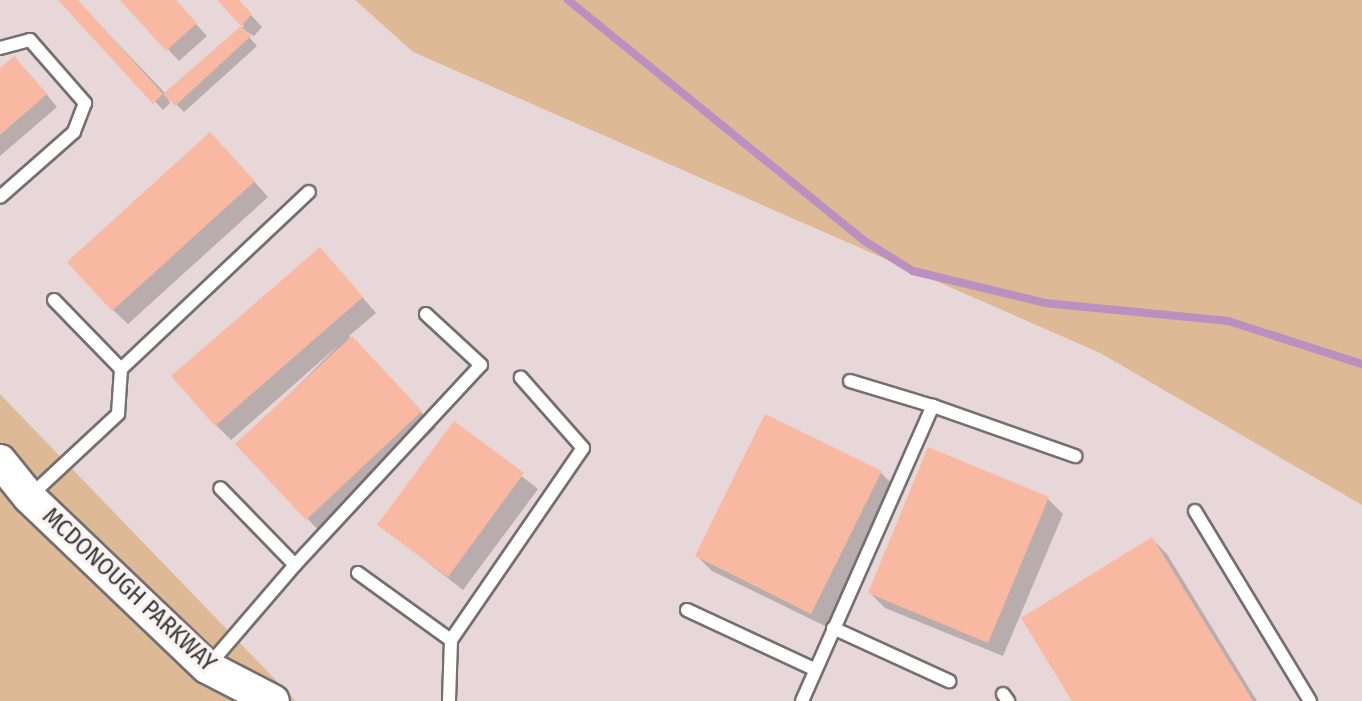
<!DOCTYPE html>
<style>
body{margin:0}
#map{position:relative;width:1362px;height:701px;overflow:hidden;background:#ede6e6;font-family:"Fira Sans Condensed",sans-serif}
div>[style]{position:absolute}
.built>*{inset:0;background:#e7d7d8}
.green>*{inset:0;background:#ddb995}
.shadow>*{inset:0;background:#0003}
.stream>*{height:8px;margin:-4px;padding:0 4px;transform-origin:4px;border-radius:4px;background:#b990bf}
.building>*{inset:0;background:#f8b8a2}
.roads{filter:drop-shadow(2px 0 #756f6f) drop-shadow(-2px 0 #756f6f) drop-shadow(0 2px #756f6f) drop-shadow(0 -2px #756f6f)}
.service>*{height:12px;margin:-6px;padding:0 6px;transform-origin:6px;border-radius:6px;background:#fff}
.tertiary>*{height:32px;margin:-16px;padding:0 16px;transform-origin:16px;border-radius:16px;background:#fff}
span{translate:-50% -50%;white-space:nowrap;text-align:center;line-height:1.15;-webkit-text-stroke:7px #faf3f3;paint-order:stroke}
.street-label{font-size:24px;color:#383636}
</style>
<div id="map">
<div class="built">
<i style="clip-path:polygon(0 0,355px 0,413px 52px,1100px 353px,1362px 505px,1362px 701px,296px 701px,0 394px)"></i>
</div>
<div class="green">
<i style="clip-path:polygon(355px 0,1362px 0,1362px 505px,1100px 353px,413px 52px)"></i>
<i style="clip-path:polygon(0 394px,296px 701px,0 701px)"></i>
</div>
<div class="shadow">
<i style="clip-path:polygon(61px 0,76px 0,166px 94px,170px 103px,163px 110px)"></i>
<i style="clip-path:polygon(122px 0,174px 0,207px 36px,179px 61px)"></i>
<i style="clip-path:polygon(220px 0,237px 0,262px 27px,254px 36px,242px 29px,257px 46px,184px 112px,166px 94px,244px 26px)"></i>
<i style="clip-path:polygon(0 70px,26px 70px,57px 107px,0 156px)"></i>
<i style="clip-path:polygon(225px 149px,268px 197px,128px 324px,113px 310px)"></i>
<i style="clip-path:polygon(334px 264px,376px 313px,349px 336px,436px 428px,322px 534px,238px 445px,340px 344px,231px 440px,216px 425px)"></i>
<i style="clip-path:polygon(766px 417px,881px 473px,896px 488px,827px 627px,712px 571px,697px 556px)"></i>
<i style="clip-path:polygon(455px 424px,538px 489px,463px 590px,380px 525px)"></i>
<i style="clip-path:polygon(1048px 499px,1063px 514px,1003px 656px,885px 608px,870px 593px)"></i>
<i style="clip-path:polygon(1152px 539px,1167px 554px,1257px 701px,1074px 701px)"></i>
</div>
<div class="stream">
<i style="left:568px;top:0;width:380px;rotate:39.1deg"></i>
<i style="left:863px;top:240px;width:59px;rotate:31.8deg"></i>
<i style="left:913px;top:271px;width:136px;rotate:13.6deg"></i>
<i style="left:1045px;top:303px;width:184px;rotate:5.6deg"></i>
<i style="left:1228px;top:321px;width:141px;rotate:17.8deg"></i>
</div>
<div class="building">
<i style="clip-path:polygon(58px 0,78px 0,163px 94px,153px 104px)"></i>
<i style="clip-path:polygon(120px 0,176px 0,197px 23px,166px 51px)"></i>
<i style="clip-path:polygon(217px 0,239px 0,252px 14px,241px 26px)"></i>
<i style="clip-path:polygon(241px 26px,251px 36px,175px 106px,163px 94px)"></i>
<i style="clip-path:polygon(14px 56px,47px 94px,0 135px,0 68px)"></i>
<i style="clip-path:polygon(210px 132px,255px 181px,112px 311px,67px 262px)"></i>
<i style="clip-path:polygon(320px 247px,363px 297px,215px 426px,171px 376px)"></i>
<i style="clip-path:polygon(352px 336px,422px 411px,306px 520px,235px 444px)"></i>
<i style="clip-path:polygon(765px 414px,882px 471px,811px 614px,695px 556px)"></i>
<i style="clip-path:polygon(454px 421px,524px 473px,448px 577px,377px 525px)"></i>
<i style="clip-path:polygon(928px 447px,1049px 497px,988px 643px,868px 593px)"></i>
<i style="clip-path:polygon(1152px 537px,1253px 701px,1072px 701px,1021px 618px)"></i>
</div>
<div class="roads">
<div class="service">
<i style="left:0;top:48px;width:31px;rotate:-15deg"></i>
<i style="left:30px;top:40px;width:84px;rotate:48.9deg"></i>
<i style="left:85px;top:103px;width:31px;rotate:111deg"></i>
<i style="left:74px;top:132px;width:98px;rotate:138.7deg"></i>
<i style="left:54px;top:300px;width:96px;rotate:45.8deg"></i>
<i style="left:850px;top:381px;width:87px;rotate:16.8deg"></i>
<i style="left:29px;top:497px;width:122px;rotate:-43deg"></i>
<i style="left:118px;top:414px;width:45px;rotate:-86.2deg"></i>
<i style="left:121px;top:369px;width:258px;rotate:-43.3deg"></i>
<i style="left:1195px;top:511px;width:222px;rotate:58.8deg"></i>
<i style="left:295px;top:565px;width:273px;rotate:-47.1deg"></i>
<i style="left:481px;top:365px;width:75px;rotate:-137.2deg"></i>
<i style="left:358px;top:573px;width:115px;rotate:35.8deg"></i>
<i style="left:451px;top:640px;width:61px;rotate:91.9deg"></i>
<i style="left:687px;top:610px;width:140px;rotate:24.9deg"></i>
<i style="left:833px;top:628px;width:128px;rotate:24.6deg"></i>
<i style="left:451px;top:640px;width:233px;rotate:-55.5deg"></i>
<i style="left:583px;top:448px;width:94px;rotate:-131.5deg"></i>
<i style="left:209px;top:665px;width:132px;rotate:-49.3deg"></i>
<i style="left:295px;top:565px;width:107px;rotate:-134.2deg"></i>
<i style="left:1003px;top:694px;width:9px;rotate:54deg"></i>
<i style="left:802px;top:701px;width:323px;rotate:-66.1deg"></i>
<i style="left:933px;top:406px;width:151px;rotate:19.4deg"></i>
</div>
<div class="tertiary">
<i style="left:0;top:461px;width:46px;rotate:51.1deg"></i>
<i style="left:29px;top:497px;width:246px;rotate:43.7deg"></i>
<i style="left:207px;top:667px;width:74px;rotate:27.3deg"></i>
</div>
</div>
<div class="street-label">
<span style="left:129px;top:590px;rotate:43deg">MCDONOUGH PARKWAY</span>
</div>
</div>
